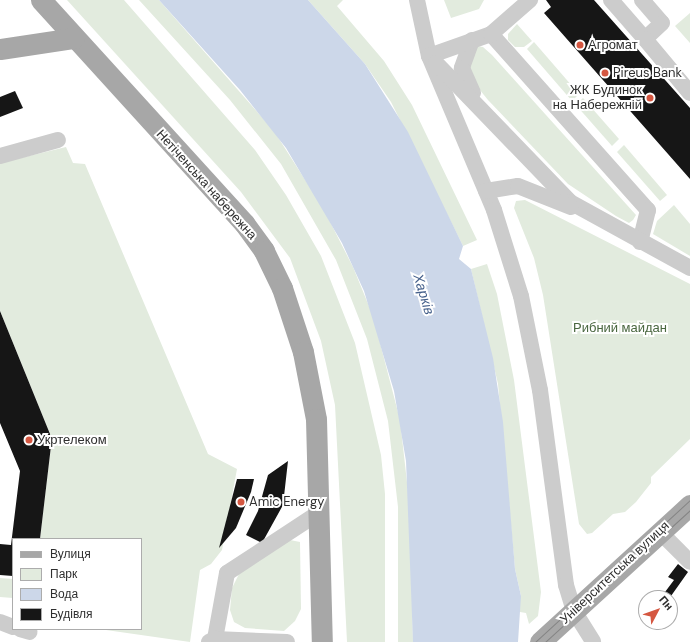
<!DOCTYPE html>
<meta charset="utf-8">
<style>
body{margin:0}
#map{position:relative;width:690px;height:642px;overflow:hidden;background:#fff;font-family:"DM Sans",sans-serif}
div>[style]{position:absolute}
.green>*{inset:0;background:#e2ebde}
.water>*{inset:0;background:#ccd7e9}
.building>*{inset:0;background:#161616}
.minor>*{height:16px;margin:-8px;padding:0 8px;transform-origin:8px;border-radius:8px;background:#ccc}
.major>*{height:21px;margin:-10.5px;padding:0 10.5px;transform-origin:10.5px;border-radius:10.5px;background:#a7a7a7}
.tram>*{height:1px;margin:-0.5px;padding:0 0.5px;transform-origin:0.5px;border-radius:0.5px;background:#848484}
.dots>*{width:11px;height:11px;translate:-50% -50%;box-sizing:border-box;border:2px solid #fff;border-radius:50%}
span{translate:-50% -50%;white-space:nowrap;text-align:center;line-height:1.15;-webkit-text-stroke:4px #fff;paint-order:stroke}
.poi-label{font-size:13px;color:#2f2f2f}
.left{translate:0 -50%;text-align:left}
.right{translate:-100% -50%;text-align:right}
.street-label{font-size:13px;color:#2f2f2f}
.park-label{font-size:13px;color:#4a6740}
.water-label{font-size:14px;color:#445f8a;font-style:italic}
.legend{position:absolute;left:12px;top:538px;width:130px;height:92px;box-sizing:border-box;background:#fff;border:1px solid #acacac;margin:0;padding:5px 7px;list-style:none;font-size:12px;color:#2f2f2f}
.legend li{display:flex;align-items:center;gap:8px;height:20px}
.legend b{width:20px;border:1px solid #acacac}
.north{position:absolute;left:638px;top:590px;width:40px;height:40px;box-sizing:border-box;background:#fff;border:1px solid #acacac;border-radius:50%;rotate:49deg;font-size:11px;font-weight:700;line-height:16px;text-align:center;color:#2f2f2f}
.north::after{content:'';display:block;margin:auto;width:14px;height:18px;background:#d55741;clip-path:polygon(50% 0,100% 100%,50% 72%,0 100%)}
</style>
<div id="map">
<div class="green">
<i style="clip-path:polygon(67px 0,124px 0,255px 150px,286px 195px,321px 256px,355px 343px,381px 455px,385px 494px,385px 642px,347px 642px,335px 405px,321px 341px,290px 258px,241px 192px)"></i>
<i style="clip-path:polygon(139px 0,159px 0,274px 131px,323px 208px,353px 267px,373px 316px,400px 420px,410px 509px,413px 642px,398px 642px,398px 507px,388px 421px,367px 339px,336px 260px,281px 164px,230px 100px)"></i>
<i style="clip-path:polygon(308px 0,343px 0,337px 6px,384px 61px,412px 105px,477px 240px,463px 246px,391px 102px,365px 64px)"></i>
<i style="clip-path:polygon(444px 0,484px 0,479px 9px,451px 18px)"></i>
<i style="clip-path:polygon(690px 13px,690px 43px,675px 26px)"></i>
<i style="clip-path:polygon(517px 24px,532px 41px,524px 47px,515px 47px,508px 40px,508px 34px)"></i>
<i style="clip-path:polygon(534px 42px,579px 94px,572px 101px,527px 49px)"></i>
<i style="clip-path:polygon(477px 46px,483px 47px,492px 55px,636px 215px,633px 220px,629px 223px,616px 216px,568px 184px,488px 100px,467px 74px)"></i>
<i style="clip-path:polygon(583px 98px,619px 139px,612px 146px,576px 105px)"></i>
<i style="clip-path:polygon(624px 145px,667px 195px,660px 201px,617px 152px)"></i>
<i style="clip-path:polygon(66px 147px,73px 163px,85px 164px,208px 454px,237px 469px,222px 550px,211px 564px,200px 570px,190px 642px,99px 629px,141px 629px,141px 539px,40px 539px,51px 446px,50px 434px,0 311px,0 163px)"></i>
<i style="clip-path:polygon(525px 200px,690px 284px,690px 439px,651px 477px,651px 483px,636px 502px,625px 512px,613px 514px,592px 533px,587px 534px,579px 524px,543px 295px,534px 258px,514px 208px,516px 201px)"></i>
<i style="clip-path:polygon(674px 205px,690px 224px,690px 256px,653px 234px,657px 221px)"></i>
<i style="clip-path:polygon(487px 264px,497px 294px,514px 380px,541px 592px,538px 616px,529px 624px,526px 613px,520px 612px,518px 600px,521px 596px,515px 569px,498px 384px,471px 269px)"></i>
<i style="clip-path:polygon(290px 540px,300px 542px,301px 609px,295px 621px,284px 631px,245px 628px,234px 622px,230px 610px,232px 588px,240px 572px)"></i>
<i style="clip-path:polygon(0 578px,13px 579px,13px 598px,0 597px)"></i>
</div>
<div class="water">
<i style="clip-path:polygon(159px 0,308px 0,365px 64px,408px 132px,463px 246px,459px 259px,471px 269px,493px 358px,503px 422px,515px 569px,521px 596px,518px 642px,413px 642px,406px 461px,394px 391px,364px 291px,342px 243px,286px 148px,240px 90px)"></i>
</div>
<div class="building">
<i style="clip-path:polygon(546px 0,594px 0,690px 108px,690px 179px,544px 13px,551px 7px)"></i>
<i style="clip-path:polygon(15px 91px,23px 108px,0 117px,0 97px)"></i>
<i style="clip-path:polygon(0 311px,50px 434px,51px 446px,40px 539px,13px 539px,13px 576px,0 575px,0 544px,11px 545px,20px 471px,0 423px)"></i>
<i style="clip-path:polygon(288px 461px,283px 505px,262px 543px,246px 535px,258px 511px,268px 475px)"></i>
<i style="clip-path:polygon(237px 479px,254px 479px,251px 492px,236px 528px,219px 548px)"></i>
<i style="clip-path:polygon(678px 564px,688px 572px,671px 596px,665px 592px,674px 580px,668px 577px)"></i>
</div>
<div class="minor">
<i style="left:417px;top:0;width:57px;rotate:77.9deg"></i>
<i style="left:429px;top:56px;width:167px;rotate:67.1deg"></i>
<i style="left:494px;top:210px;width:90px;rotate:72.6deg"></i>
<i style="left:521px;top:296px;width:96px;rotate:78.6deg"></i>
<i style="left:540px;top:390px;width:197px;rotate:82.4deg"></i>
<i style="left:566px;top:585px;width:27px;rotate:73deg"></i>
<i style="left:574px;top:611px;width:36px;rotate:58deg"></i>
<i style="left:611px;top:0;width:52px;rotate:48.9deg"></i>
<i style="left:642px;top:0;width:30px;rotate:49deg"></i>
<i style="left:662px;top:23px;width:23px;rotate:137deg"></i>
<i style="left:645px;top:39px;width:70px;rotate:50.2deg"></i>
<i style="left:491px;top:34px;width:236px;rotate:48.3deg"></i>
<i style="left:648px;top:210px;width:33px;rotate:104deg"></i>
<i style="left:472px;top:40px;width:30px;rotate:110deg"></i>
<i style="left:462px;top:68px;width:27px;rotate:66deg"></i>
<i style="left:429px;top:56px;width:66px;rotate:-19.5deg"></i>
<i style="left:491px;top:34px;width:52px;rotate:-41.1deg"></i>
<i style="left:436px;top:63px;width:193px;rotate:46deg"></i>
<i style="left:570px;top:202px;width:137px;rotate:28.8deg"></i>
<i style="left:0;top:156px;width:60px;rotate:-15.4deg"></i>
<i style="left:486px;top:191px;width:32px;rotate:-9deg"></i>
<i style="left:518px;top:186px;width:57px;rotate:21.6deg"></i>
<i style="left:660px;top:532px;width:42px;rotate:45deg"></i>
<i style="left:0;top:622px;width:14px;rotate:21deg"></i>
<i style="left:20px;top:629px;width:10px;rotate:17deg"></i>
<i style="left:215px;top:639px;width:67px;rotate:-79.7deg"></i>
<i style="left:227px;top:573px;width:111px;rotate:-33.3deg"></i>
<i style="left:209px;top:642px;width:7px;rotate:-27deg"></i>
<i style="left:215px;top:639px;width:72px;rotate:2.4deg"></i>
</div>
<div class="major">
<i style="left:41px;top:0;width:302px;rotate:47.7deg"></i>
<i style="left:244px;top:223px;width:34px;rotate:54deg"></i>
<i style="left:264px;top:251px;width:41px;rotate:64.1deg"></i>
<i style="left:282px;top:288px;width:67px;rotate:71.8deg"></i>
<i style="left:303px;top:352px;width:68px;rotate:79deg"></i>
<i style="left:316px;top:419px;width:223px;rotate:88.5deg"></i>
<i style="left:0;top:49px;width:75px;rotate:-8.5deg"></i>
<i style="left:540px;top:642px;width:203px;rotate:-42.4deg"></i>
</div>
<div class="tram">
<i style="left:535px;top:642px;width:210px;rotate:-42.5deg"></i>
<i style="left:545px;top:642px;width:196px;rotate:-42.3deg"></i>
</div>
<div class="dots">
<i style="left:580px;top:45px;background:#d55741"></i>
<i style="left:605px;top:73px;background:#d55741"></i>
<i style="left:650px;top:98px;background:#d55741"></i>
<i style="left:29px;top:440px;background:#d55741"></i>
<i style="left:241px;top:502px;background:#d55741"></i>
</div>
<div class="poi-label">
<span class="left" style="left:588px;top:45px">Агромат</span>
<span class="left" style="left:613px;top:73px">Pireus Bank</span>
<span class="right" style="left:642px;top:98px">ЖК Будинок<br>на Набережній</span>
<span class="left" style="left:37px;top:440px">Укртелеком</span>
<span class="left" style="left:249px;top:502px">Amic Energy</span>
</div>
<div class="street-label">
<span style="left:206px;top:185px;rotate:48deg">Нетіченська набережна</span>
<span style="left:615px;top:573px;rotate:-43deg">Університетська вулиця</span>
</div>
<div class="park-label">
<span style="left:620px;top:328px">Рибний майдан</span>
</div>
<div class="water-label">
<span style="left:424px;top:294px;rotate:73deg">Харків</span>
</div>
<ul class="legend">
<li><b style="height:5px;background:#a7a7a7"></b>Вулиця</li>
<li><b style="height:11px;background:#e2ebde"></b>Парк</li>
<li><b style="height:11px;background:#ccd7e9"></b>Вода</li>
<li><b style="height:11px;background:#161616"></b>Будівля</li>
</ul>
<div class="north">Пн</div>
</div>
